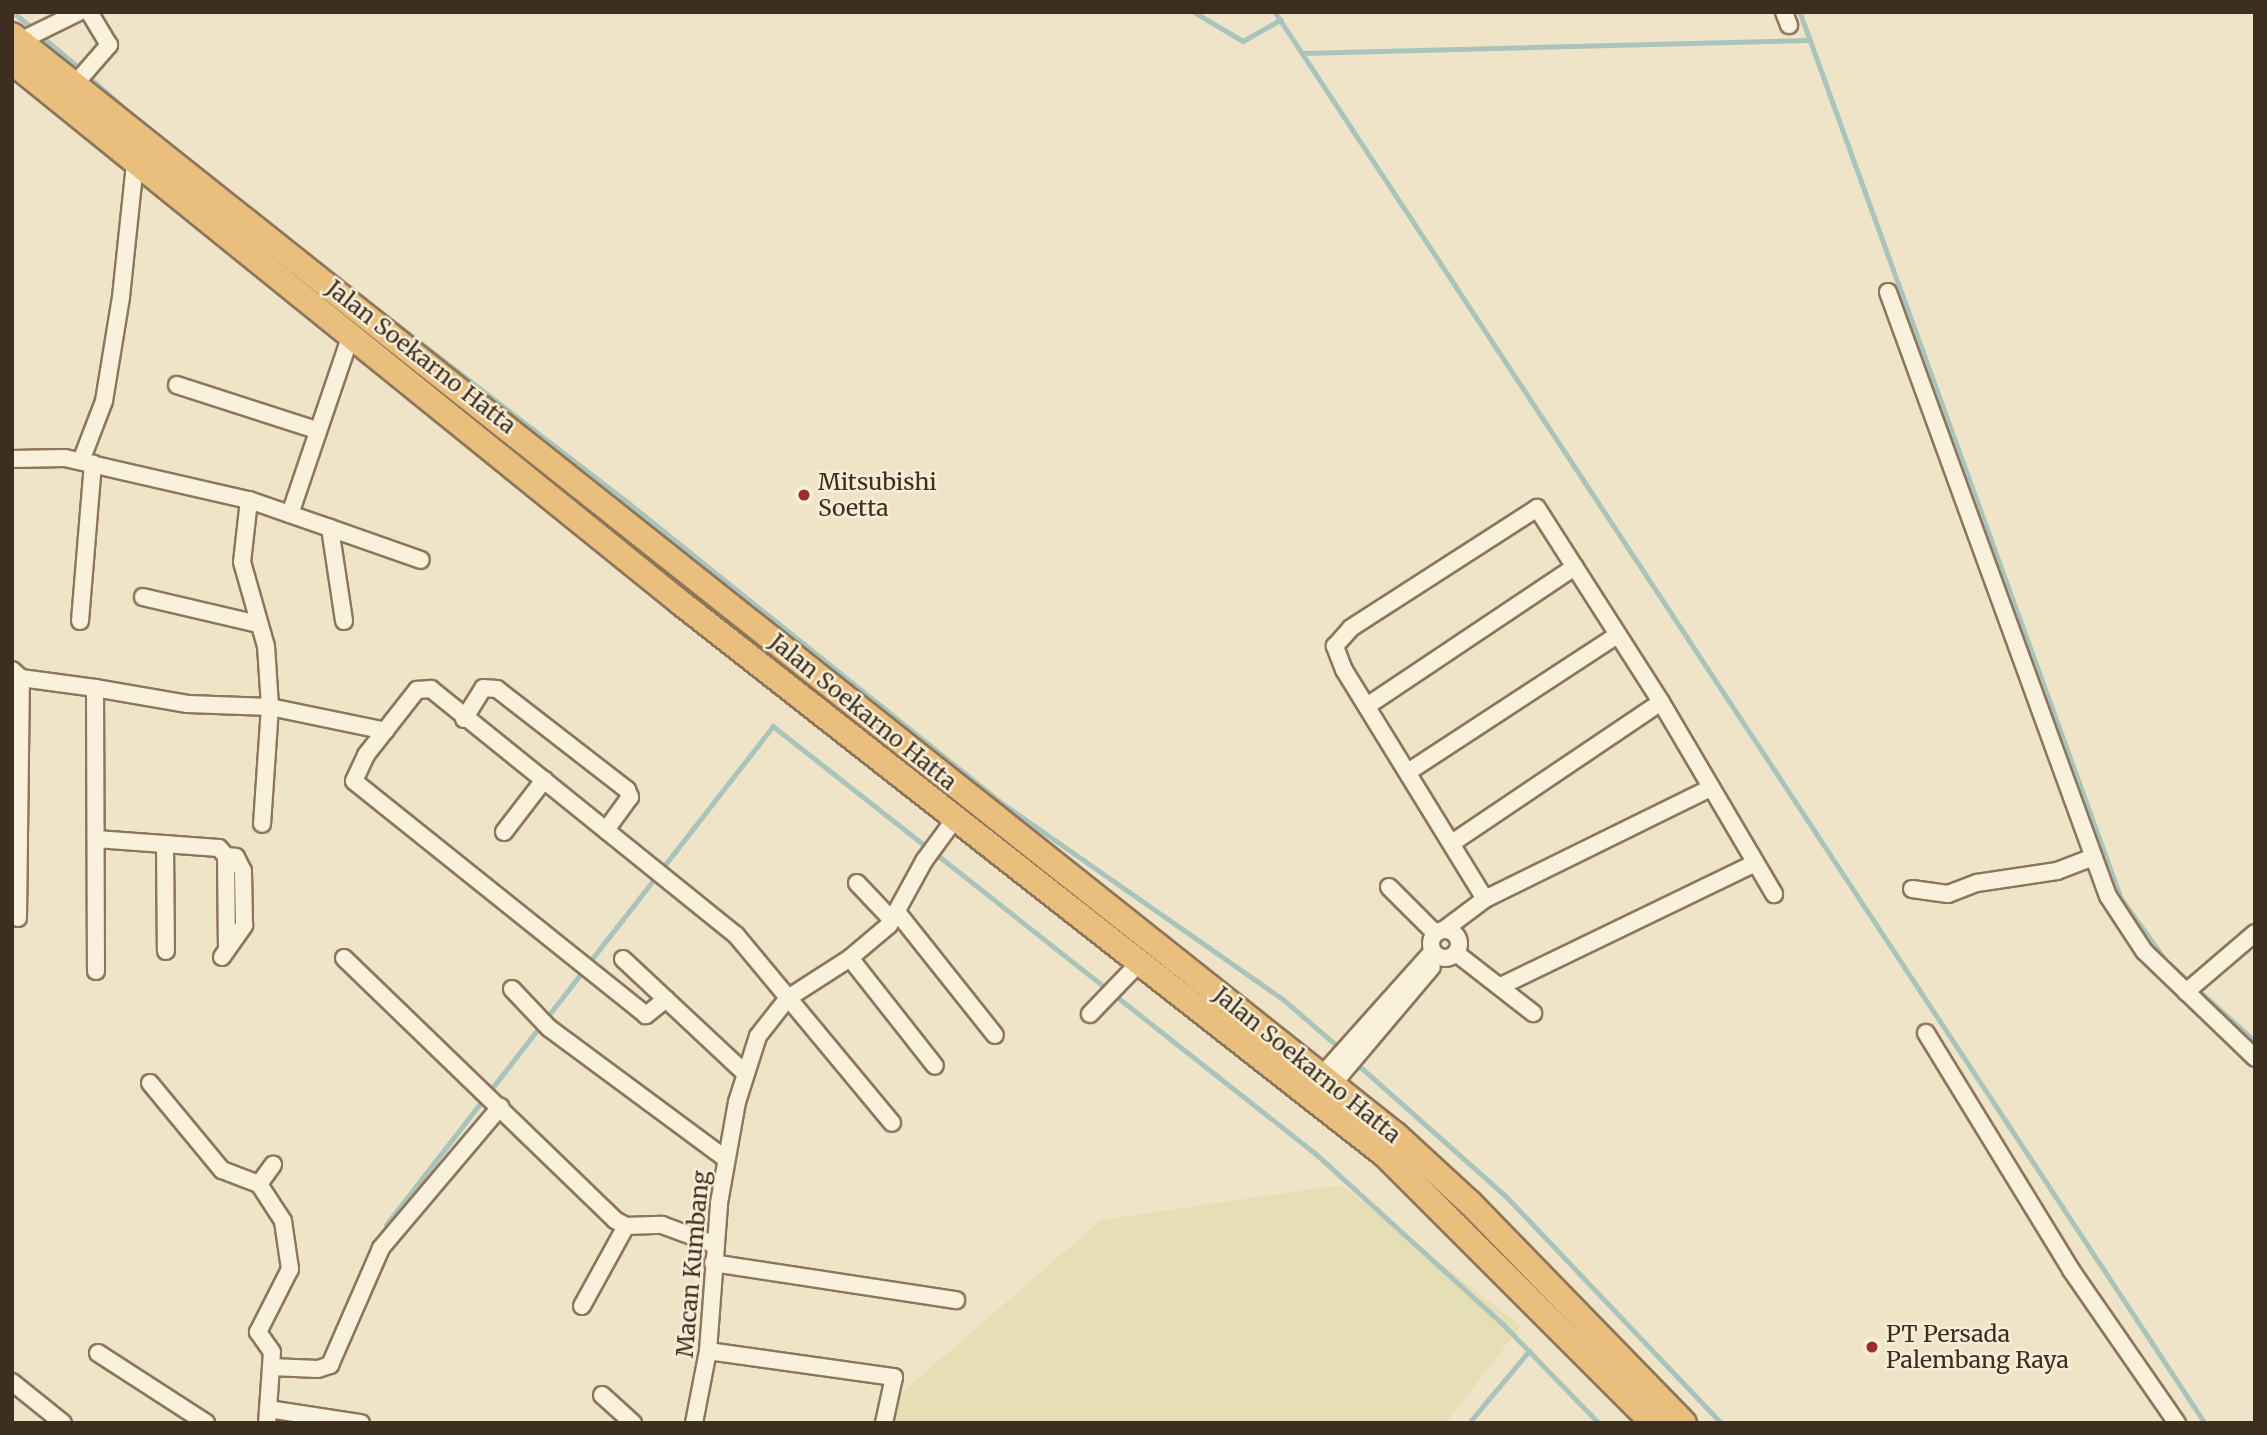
<!DOCTYPE html>
<style>
body{margin:0}
#map{position:relative;width:2267px;height:1435px;overflow:hidden;background:#f0e4c8;font-family:Merriweather,serif}
div>[style]{position:absolute}
.farmland>*{inset:0;background:#e6deb5}
.stream>*{height:4.5px;margin:-2.25px;padding:0 2.25px;transform-origin:2.25px;border-radius:2.25px;background:#a9c4bc}
.roads{filter:drop-shadow(2px 0 #8d765c) drop-shadow(-2px 0 #8d765c) drop-shadow(0 2px #8d765c) drop-shadow(0 -2px #8d765c)}
.minor>*{height:16px;margin:-8px;padding:0 8px;transform-origin:8px;border-radius:8px;background:#faf1dc}
.minor>.ring{margin:-8px;padding:0;box-sizing:content-box;background:none;border:16px solid #faf1dc;border-radius:50%}
.trunk>*{height:24px;margin:-12px;padding:0 12px;transform-origin:12px;border-radius:12px;background:#eabe7c}
.dots>*{width:19px;height:19px;translate:-50% -50%;box-sizing:border-box;border:4px solid #f7eed8;border-radius:50%}
span{translate:-50% -50%;white-space:nowrap;text-align:center;line-height:1.15;-webkit-text-stroke:5px #f7eed8;paint-order:stroke}
.street-label{font-size:23px;color:#3d2e20}
.poi-label{font-size:23px;color:#3d2e20}
.left{translate:0 -50%;text-align:left}
.frame{position:absolute;inset:0;border:14px solid #3d2e20;pointer-events:none}
</style>
<div id="map">
<div class="farmland">
<i style="clip-path:polygon(1341px 1185px,1521px 1326px,1446px 1423px,867px 1423px,1101px 1220px)"></i>
</div>
<div class="stream">
<i style="left:13px;top:12px;width:27px;rotate:39deg"></i>
<i style="left:1194px;top:12px;width:57px;rotate:30.6deg"></i>
<i style="left:1243px;top:41px;width:43px;rotate:-29.6deg"></i>
<i style="left:1275px;top:12px;width:1690px;rotate:56.61deg"></i>
<i style="left:1800px;top:12px;width:942px;rotate:70.08deg"></i>
<i style="left:2121px;top:898px;width:79px;rotate:54.3deg"></i>
<i style="left:2167px;top:962px;width:118px;rotate:41.9deg"></i>
<i style="left:40px;top:35px;width:55px;rotate:39.8deg"></i>
<i style="left:1303px;top:53px;width:507px;rotate:-1.47deg"></i>
<i style="left:88px;top:76px;width:68px;rotate:41.4deg"></i>
<i style="left:338px;top:279px;width:369px;rotate:37.6deg"></i>
<i style="left:630px;top:504px;width:474px;rotate:38.8deg"></i>
<i style="left:999px;top:801px;width:346px;rotate:34.9deg"></i>
<i style="left:1283px;top:999px;width:77px;rotate:40.8deg"></i>
<i style="left:935px;top:853px;width:484px;rotate:38.3deg"></i>
<i style="left:1315px;top:1153px;width:251px;rotate:42.3deg"></i>
<i style="left:1501px;top:1322px;width:141px;rotate:45.9deg"></i>
<i style="left:661px;top:870px;width:182px;rotate:-52.1deg"></i>
<i style="left:773px;top:726px;width:197px;rotate:38.2deg"></i>
<i style="left:588px;top:964px;width:110px;rotate:-52deg"></i>
<i style="left:1355px;top:1062px;width:200px;rotate:41.6deg"></i>
<i style="left:1505px;top:1195px;width:314px;rotate:46.5deg"></i>
<i style="left:386px;top:1225px;width:321px;rotate:-52.2deg"></i>
<i style="left:1469px;top:1423px;width:94px;rotate:-50.2deg"></i>
</div>
<div class="roads">
<div class="minor">
<i style="left:1784px;top:12px;width:14px;rotate:69deg"></i>
<i style="left:20px;top:41px;width:66px;rotate:-26.2deg"></i>
<i style="left:75px;top:84px;width:52px;rotate:-48.9deg"></i>
<i style="left:109px;top:45px;width:39px;rotate:-121deg"></i>
<i style="left:1888px;top:292px;width:643px;rotate:69.99deg"></i>
<i style="left:2108px;top:896px;width:66px;rotate:56.8deg"></i>
<i style="left:2144px;top:951px;width:154px;rotate:43.9deg"></i>
<i style="left:177px;top:385px;width:146px;rotate:17.9deg"></i>
<i style="left:12px;top:459px;width:53px;rotate:-1.1deg"></i>
<i style="left:65px;top:458px;width:189px;rotate:12.9deg"></i>
<i style="left:249px;top:500px;width:86px;rotate:19.1deg"></i>
<i style="left:330px;top:528px;width:94px;rotate:81.4deg"></i>
<i style="left:81px;top:461px;width:64px;rotate:-69deg"></i>
<i style="left:104px;top:401px;width:105px;rotate:-80.7deg"></i>
<i style="left:121px;top:297px;width:135px;rotate:-84deg"></i>
<i style="left:249px;top:500px;width:62px;rotate:96.4deg"></i>
<i style="left:242px;top:562px;width:87px;rotate:74.1deg"></i>
<i style="left:266px;top:646px;width:61px;rotate:86.2deg"></i>
<i style="left:270px;top:707px;width:117px;rotate:93.9deg"></i>
<i style="left:290px;top:514px;width:189px;rotate:-71.2deg"></i>
<i style="left:330px;top:528px;width:96px;rotate:19.4deg"></i>
<i style="left:143px;top:597px;width:118px;rotate:13.2deg"></i>
<i style="left:80px;top:621px;width:158px;rotate:-85.3deg"></i>
<i style="left:12px;top:670px;width:12px;rotate:42deg"></i>
<i style="left:21px;top:678px;width:75px;rotate:7.7deg"></i>
<i style="left:95px;top:688px;width:283px;rotate:89.8deg"></i>
<i style="left:95px;top:688px;width:94px;rotate:9.8deg"></i>
<i style="left:188px;top:704px;width:82px;rotate:2.1deg"></i>
<i style="left:270px;top:707px;width:118px;rotate:11.7deg"></i>
<i style="left:1367px;top:706px;width:250px;rotate:-33.8deg"></i>
<i style="left:464px;top:719px;width:36px;rotate:-58deg"></i>
<i style="left:483px;top:688px;width:14px;rotate:4deg"></i>
<i style="left:497px;top:689px;width:165px;rotate:37.8deg"></i>
<i style="left:627px;top:790px;width:8px;rotate:67deg"></i>
<i style="left:630px;top:797px;width:41px;rotate:126deg"></i>
<i style="left:1408px;top:772px;width:250px;rotate:-33.2deg"></i>
<i style="left:504px;top:832px;width:66px;rotate:-52.4deg"></i>
<i style="left:96px;top:839px;width:123px;rotate:4.2deg"></i>
<i style="left:219px;top:848px;width:11px;rotate:49deg"></i>
<i style="left:226px;top:856px;width:89px;rotate:89.4deg"></i>
<i style="left:1452px;top:843px;width:252px;rotate:-34deg"></i>
<i style="left:165px;top:844px;width:107px;rotate:89.5deg"></i>
<i style="left:857px;top:883px;width:51px;rotate:46.6deg"></i>
<i style="left:1389px;top:887px;width:65px;rotate:45deg"></i>
<i style="left:1912px;top:889px;width:36px;rotate:8deg"></i>
<i style="left:1948px;top:894px;width:31px;rotate:-21deg"></i>
<i style="left:1977px;top:883px;width:81px;rotate:-8.5deg"></i>
<i style="left:2057px;top:871px;width:39px;rotate:-21deg"></i>
<i style="left:1485px;top:899px;width:269px;rotate:-121.6deg"></i>
<i style="left:1344px;top:670px;width:26px;rotate:-111deg"></i>
<i style="left:1335px;top:646px;width:24px;rotate:-48deg"></i>
<i style="left:1351px;top:628px;width:221px;rotate:-32.8deg"></i>
<i style="left:1537px;top:508px;width:230px;rotate:57.4deg"></i>
<i style="left:1661px;top:702px;width:223px;rotate:59.5deg"></i>
<i style="left:897px;top:912px;width:157px;rotate:51.5deg"></i>
<i style="left:18px;top:918px;width:240px;rotate:-89.3deg"></i>
<i style="left:1445px;top:929px;width:50px;rotate:-36.9deg"></i>
<i style="left:1485px;top:899px;width:250px;rotate:-26.2deg"></i>
<i class="ring" style="left:1431px;top:930px;width:12px;height:12px"></i>
<i style="left:1456px;top:953px;width:98px;rotate:37.9deg"></i>
<i style="left:222px;top:957px;width:39px;rotate:-55deg"></i>
<i style="left:244px;top:925px;width:54px;rotate:-91.1deg"></i>
<i style="left:243px;top:871px;width:16px;rotate:-117deg"></i>
<i style="left:236px;top:857px;width:10px;rotate:-174deg"></i>
<i style="left:344px;top:958px;width:377px;rotate:44deg"></i>
<i style="left:615px;top:1220px;width:13px;rotate:29deg"></i>
<i style="left:626px;top:1226px;width:36px;rotate:-2deg"></i>
<i style="left:662px;top:1225px;width:54px;rotate:20.4deg"></i>
<i style="left:850px;top:958px;width:137px;rotate:51.8deg"></i>
<i style="left:623px;top:959px;width:167px;rotate:43.1deg"></i>
<i style="left:1501px;top:986px;width:282px;rotate:-25.8deg"></i>
<i style="left:512px;top:989px;width:54px;rotate:46.5deg"></i>
<i style="left:549px;top:1028px;width:220px;rotate:36.5deg"></i>
<i style="left:2186px;top:992px;width:91px;rotate:-40.5deg"></i>
<i style="left:666px;top:999px;width:26px;rotate:141deg"></i>
<i style="left:646px;top:1015px;width:374px;rotate:-141.3deg"></i>
<i style="left:354px;top:781px;width:29px;rotate:-65deg"></i>
<i style="left:366px;top:755px;width:83px;rotate:-51.9deg"></i>
<i style="left:417px;top:690px;width:14px;rotate:-4deg"></i>
<i style="left:431px;top:689px;width:392px;rotate:38.9deg"></i>
<i style="left:736px;top:935px;width:244px;rotate:50.3deg"></i>
<i style="left:1090px;top:1014px;width:74px;rotate:-46.1deg"></i>
<i style="left:1926px;top:1033px;width:278px;rotate:58.5deg"></i>
<i style="left:2071px;top:1270px;width:186px;rotate:55.3deg"></i>
<i style="left:1322px;top:1075px;width:166px;rotate:-48.2deg"></i>
<i style="left:150px;top:1083px;width:113px;rotate:50.4deg"></i>
<i style="left:222px;top:1170px;width:40px;rotate:21deg"></i>
<i style="left:259px;top:1184px;width:44px;rotate:57deg"></i>
<i style="left:283px;top:1221px;width:49px;rotate:81.7deg"></i>
<i style="left:290px;top:1269px;width:71px;rotate:116.9deg"></i>
<i style="left:258px;top:1332px;width:24px;rotate:55deg"></i>
<i style="left:272px;top:1352px;width:71px;rotate:94deg"></i>
<i style="left:1333px;top:1084px;width:153px;rotate:-49.8deg"></i>
<i style="left:259px;top:1184px;width:24px;rotate:-54deg"></i>
<i style="left:713px;top:1263px;width:246px;rotate:8.7deg"></i>
<i style="left:582px;top:1306px;width:91px;rotate:-61.2deg"></i>
<i style="left:708px;top:1351px;width:188px;rotate:8deg"></i>
<i style="left:894px;top:1377px;width:47px;rotate:102.3deg"></i>
<i style="left:98px;top:1353px;width:129px;rotate:32.9deg"></i>
<i style="left:271px;top:1367px;width:47px;rotate:2.4deg"></i>
<i style="left:318px;top:1369px;width:13px;rotate:-18deg"></i>
<i style="left:330px;top:1365px;width:128px;rotate:-66.4deg"></i>
<i style="left:381px;top:1248px;width:185px;rotate:-49.8deg"></i>
<i style="left:12px;top:1382px;width:65px;rotate:38.8deg"></i>
<i style="left:602px;top:1395px;width:42px;rotate:42.1deg"></i>
<i style="left:268px;top:1409px;width:94px;rotate:8.6deg"></i>
<i style="left:694px;top:1423px;width:73px;rotate:-79deg"></i>
<i style="left:708px;top:1351px;width:148px;rotate:-85.7deg"></i>
<i style="left:719px;top:1203px;width:103px;rotate:-79.9deg"></i>
<i style="left:737px;top:1102px;width:69px;rotate:-72.3deg"></i>
<i style="left:758px;top:1036px;width:48px;rotate:-51.7deg"></i>
<i style="left:788px;top:998px;width:74px;rotate:-32.8deg"></i>
<i style="left:850px;top:958px;width:51px;rotate:-40.2deg"></i>
<i style="left:889px;top:925px;width:73px;rotate:-61.3deg"></i>
<i style="left:924px;top:861px;width:56px;rotate:-53.7deg"></i>
</div>
<div class="trunk">
<i style="left:12px;top:35px;width:1768px;rotate:38.48deg"></i>
<i style="left:1396px;top:1135px;width:100px;rotate:42.6deg"></i>
<i style="left:1470px;top:1203px;width:307px;rotate:45.8deg"></i>
<i style="left:12px;top:62px;width:860px;rotate:38.96deg"></i>
<i style="left:681px;top:603px;width:895px;rotate:38.1deg"></i>
<i style="left:1385px;top:1155px;width:379px;rotate:45deg"></i>
</div>
</div>
<div class="dots">
<i style="left:804px;top:495px;background:#9e2a2b"></i>
<i style="left:1872px;top:1347px;background:#9e2a2b"></i>
</div>
<div class="street-label">
<span style="left:421px;top:357px;rotate:38deg">Jalan Soekarno Hatta</span>
<span style="left:863px;top:712px;rotate:39deg">Jalan Soekarno Hatta</span>
<span style="left:1307px;top:1065px;rotate:39deg">Jalan Soekarno Hatta</span>
<span style="left:693px;top:1264px;rotate:-85deg">Macan Kumbang</span>
</div>
<div class="poi-label">
<span class="left" style="left:818px;top:495px">Mitsubishi<br>Soetta</span>
<span class="left" style="left:1886px;top:1347px">PT Persada<br>Palembang Raya</span>
</div>
<div class="frame"></div>
</div>
